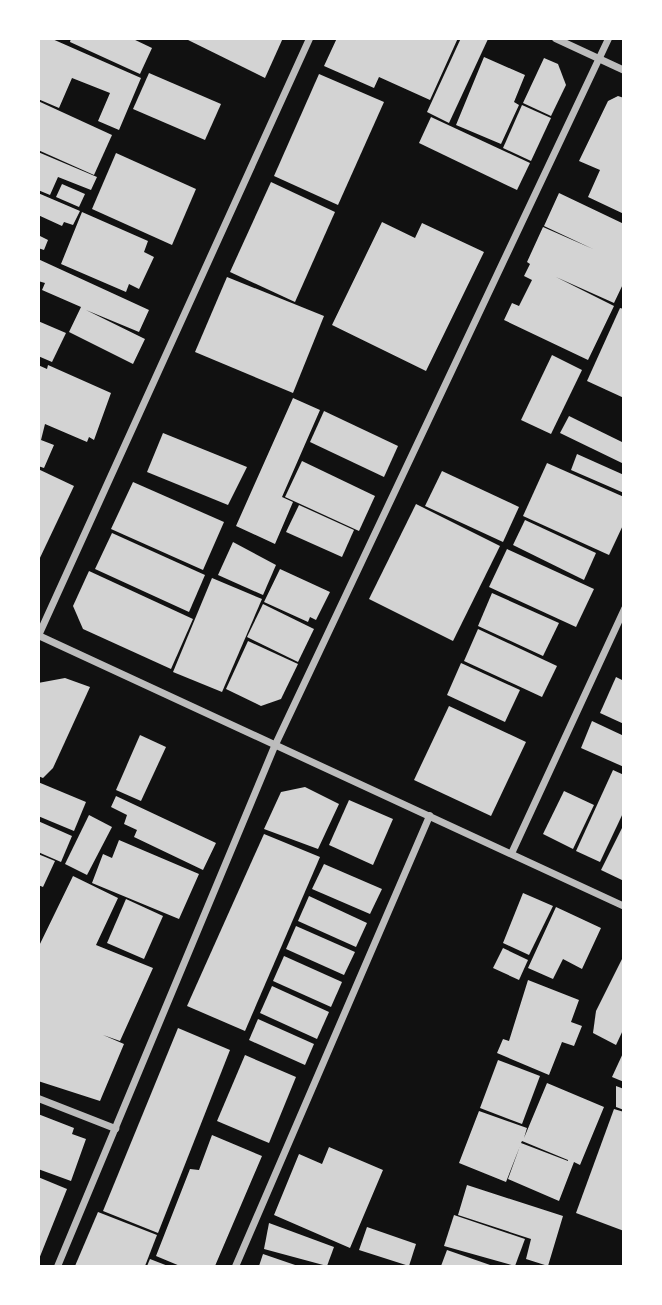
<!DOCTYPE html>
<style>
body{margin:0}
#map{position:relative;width:662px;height:1305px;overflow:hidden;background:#111;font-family:Quicksand,sans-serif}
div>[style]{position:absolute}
.building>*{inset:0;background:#d3d3d3}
.minor>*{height:7px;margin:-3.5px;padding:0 3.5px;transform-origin:3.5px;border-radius:3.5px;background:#bcbcbc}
span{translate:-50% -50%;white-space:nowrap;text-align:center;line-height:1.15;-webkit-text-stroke:6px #fff;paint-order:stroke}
.frame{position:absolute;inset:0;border:40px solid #fff;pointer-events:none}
</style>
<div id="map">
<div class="building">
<i style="clip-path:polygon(38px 38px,50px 38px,141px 78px,119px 130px,98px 121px,110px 93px,72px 78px,59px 108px,38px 99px)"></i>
<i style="clip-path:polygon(71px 38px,131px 38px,152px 48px,140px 74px,70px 42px)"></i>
<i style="clip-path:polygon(184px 38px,283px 38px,265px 78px)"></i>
<i style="clip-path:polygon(337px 38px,458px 38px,430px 100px,379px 77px,374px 88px,324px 66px)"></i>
<i style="clip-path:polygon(461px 38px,488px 39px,449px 123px,427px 112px)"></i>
<i style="clip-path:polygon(484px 57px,525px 75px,514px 102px,519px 105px,501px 144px,456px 125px)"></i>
<i style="clip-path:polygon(544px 58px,558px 64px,566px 85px,551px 116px,523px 103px)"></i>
<i style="clip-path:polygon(149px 73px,221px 104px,205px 140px,133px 109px)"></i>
<i style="clip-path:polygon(319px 74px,384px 102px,338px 205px,274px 176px)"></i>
<i style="clip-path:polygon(618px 96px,624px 98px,624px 214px,588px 197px,600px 170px,579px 161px,608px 101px)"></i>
<i style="clip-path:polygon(38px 101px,112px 135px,94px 175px,38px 150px)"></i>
<i style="clip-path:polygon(522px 105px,551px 118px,531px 161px,503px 148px)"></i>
<i style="clip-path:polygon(431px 117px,530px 163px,517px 190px,419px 143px)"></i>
<i style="clip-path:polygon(38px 152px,97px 177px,91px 190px,58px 177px,50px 195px,38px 190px)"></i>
<i style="clip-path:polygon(116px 153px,196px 189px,172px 245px,92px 209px)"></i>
<i style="clip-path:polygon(271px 182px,335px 212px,295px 302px,230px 272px)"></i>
<i style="clip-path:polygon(62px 184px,85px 194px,79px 207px,56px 197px)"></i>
<i style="clip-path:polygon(38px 193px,80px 211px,73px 225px,64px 222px,62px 226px,38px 215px)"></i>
<i style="clip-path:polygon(559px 193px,624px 224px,624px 282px,614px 303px,556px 277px,614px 306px,588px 360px,504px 320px,512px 303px,519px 306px,532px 280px,524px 276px,530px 264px,527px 262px,543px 227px,593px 249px,544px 226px)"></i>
<i style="clip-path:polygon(82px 212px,148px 241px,144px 252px,154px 257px,139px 289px,129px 284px,126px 292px,61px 264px)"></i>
<i style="clip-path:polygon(382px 222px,415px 238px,422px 223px,484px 252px,426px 371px,332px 325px)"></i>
<i style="clip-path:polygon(38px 235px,48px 240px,44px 250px,38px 248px)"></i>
<i style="clip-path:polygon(38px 259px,149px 310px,139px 332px,86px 310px,145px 339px,133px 364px,69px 332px,81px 307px,42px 290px,45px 283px,38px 281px)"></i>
<i style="clip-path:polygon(227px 277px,324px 316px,293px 393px,195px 352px)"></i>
<i style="clip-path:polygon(620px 308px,624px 309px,624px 398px,587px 381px)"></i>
<i style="clip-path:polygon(38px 321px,66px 333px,52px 362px,38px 356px)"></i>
<i style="clip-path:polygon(552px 355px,582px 370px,551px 434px,521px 420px)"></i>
<i style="clip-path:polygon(38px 365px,47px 369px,48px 365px,111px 393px,94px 440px,89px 437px,87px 442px,45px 424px,41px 440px,54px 445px,44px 468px,38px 466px)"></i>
<i style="clip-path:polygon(293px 398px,320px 410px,282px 497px,293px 502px,275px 544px,236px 526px)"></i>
<i style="clip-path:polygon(324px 411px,398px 446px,384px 477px,310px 442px)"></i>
<i style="clip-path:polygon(569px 416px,624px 443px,624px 464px,560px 433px)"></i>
<i style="clip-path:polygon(163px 433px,247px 467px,228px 505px,147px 472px)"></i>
<i style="clip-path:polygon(577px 454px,624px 475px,624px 493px,571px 470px)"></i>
<i style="clip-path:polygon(302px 461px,375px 496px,359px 531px,285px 497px)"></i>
<i style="clip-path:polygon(547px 463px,624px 497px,624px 523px,609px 555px,523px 516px)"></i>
<i style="clip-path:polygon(38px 469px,74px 486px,38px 562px)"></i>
<i style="clip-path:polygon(442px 471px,519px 507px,503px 542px,425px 506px)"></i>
<i style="clip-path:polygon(133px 482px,224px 522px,203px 570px,111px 529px)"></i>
<i style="clip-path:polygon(416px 504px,500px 546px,453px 641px,369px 599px)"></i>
<i style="clip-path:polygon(299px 505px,354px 530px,342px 557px,286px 532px)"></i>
<i style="clip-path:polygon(525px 520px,596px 553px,584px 580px,513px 545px)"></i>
<i style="clip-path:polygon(112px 533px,205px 575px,189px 612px,95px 569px)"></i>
<i style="clip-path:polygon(233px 542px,276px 565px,263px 595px,218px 575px)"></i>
<i style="clip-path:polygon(507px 549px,594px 589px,576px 627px,489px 587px)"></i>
<i style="clip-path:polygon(280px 569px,330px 592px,316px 620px,310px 617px,308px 622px,264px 602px)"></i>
<i style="clip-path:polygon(89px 571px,193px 619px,171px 669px,83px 629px,73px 606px)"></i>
<i style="clip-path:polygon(212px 578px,262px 599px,222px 692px,173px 672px)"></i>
<i style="clip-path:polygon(492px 593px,559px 623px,543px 656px,478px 626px)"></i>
<i style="clip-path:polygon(263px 604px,314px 629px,298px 662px,247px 637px)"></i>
<i style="clip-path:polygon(478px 629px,557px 666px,542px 697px,464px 661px)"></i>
<i style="clip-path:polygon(248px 641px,298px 664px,281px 699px,261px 706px,226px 689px)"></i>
<i style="clip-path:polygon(461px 663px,520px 690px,505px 722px,447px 695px)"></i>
<i style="clip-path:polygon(616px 677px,624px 681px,624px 724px,600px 713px)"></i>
<i style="clip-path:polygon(65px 678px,90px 687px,53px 768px,43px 778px,38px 776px,38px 683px)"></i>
<i style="clip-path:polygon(449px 706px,526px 742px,491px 816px,414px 780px)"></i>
<i style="clip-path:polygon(592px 721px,624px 736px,624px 767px,581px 748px)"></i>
<i style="clip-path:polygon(140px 735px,166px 747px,141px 801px,116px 790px)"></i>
<i style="clip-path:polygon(613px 770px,624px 775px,624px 811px,600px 862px,576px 851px)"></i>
<i style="clip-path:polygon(38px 782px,86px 802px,74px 831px,38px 816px)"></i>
<i style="clip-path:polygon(305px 787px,339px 804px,318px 849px,264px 829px,281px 792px)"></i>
<i style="clip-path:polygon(564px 791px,594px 805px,573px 849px,543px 834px)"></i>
<i style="clip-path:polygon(116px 796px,216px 843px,203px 870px,134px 837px,137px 830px,124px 824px,127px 815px,111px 807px)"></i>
<i style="clip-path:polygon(349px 800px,393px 819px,373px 865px,329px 845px)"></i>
<i style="clip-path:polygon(89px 815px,112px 827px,87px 875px,65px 864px)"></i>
<i style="clip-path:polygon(38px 821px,72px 836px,61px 862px,38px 852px)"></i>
<i style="clip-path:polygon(624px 824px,624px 881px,601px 870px)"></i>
<i style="clip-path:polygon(264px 834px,320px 857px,245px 1031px,187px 1006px)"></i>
<i style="clip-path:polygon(119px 840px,199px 874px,179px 919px,92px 883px,103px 854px,112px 858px)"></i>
<i style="clip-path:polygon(38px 854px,55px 861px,43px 887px,38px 885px)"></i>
<i style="clip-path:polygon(324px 864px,382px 889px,370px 914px,312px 889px)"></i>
<i style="clip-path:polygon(73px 876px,118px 898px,96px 945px,153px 968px,120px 1041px,103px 1035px,124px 1044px,100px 1101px,38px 1081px,38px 948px)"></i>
<i style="clip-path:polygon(523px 893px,553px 906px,529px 955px,503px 943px)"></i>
<i style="clip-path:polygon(309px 896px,367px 923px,356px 947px,298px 921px)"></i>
<i style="clip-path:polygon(126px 899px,163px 916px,144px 959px,107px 943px)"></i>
<i style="clip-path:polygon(556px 907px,601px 928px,582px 969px,563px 959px,553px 979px,528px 968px)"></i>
<i style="clip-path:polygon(296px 926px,355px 952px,344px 975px,286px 949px)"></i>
<i style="clip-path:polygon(503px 948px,528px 960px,519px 980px,493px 968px)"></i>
<i style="clip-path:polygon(624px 955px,624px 1028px,616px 1045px,593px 1033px,596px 1011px)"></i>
<i style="clip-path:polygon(284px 956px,342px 982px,331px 1007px,273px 981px)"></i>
<i style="clip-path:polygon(528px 980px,579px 1000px,571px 1022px,582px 1026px,574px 1046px,562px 1042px,549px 1075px,497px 1053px,503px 1039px,509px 1041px)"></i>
<i style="clip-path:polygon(272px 986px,329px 1012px,317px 1039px,260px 1013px)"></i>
<i style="clip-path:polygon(258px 1019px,314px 1044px,305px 1065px,249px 1040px)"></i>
<i style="clip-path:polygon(178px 1028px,230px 1050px,158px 1233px,103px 1211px)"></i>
<i style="clip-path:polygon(624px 1051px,624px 1082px,612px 1077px)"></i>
<i style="clip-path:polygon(245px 1055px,296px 1077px,269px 1143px,217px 1121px)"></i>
<i style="clip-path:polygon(498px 1060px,540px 1076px,522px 1124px,480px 1108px)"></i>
<i style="clip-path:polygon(evenodd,547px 1083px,604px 1107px,580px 1165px,574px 1162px,559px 1201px,508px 1179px,520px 1146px,506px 1182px,459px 1163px,479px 1111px,527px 1128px,524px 1138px,547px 1083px,522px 1141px,568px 1160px,568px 1161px,521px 1143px,522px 1141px)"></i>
<i style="clip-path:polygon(616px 1086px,624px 1089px,624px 1110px,616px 1107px)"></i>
<i style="clip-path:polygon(614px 1109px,624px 1112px,624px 1231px,576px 1213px)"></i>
<i style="clip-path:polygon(38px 1114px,74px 1128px,72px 1134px,86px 1139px,71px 1181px,38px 1169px)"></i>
<i style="clip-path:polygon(212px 1135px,262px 1156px,215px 1266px,180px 1266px,156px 1256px,190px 1169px,199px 1170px)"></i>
<i style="clip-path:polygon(329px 1147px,383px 1170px,350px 1248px,274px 1215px,299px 1154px,322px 1164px)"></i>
<i style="clip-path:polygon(38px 1177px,67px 1189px,39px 1259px,38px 1259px)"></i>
<i style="clip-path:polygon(467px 1185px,563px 1216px,548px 1266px,526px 1259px,531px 1239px,458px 1215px)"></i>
<i style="clip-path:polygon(98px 1212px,157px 1235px,145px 1266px,75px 1266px)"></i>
<i style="clip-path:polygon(454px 1215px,525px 1239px,515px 1266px,444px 1246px)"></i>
<i style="clip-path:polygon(269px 1223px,334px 1247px,327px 1266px,264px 1249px)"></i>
<i style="clip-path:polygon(367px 1227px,416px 1244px,409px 1266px,359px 1250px)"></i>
<i style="clip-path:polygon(447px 1250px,493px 1266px,441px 1266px)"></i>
<i style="clip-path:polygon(263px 1254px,298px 1266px,259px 1266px)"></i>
<i style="clip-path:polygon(150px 1259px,168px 1266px,147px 1266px)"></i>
</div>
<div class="minor">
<i style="left:555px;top:38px;width:76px;rotate:24.9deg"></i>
<i style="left:38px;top:635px;width:656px;rotate:-65.58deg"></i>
<i style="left:38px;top:635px;width:646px;rotate:24.82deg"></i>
<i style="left:511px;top:853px;width:270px;rotate:-65.2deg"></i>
<i style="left:38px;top:1098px;width:83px;rotate:21.3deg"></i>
<i style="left:57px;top:1266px;width:563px;rotate:-67.35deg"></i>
<i style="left:274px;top:746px;width:783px;rotate:-64.74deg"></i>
<i style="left:235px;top:1266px;width:491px;rotate:-66.7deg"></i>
</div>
<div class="frame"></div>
</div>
